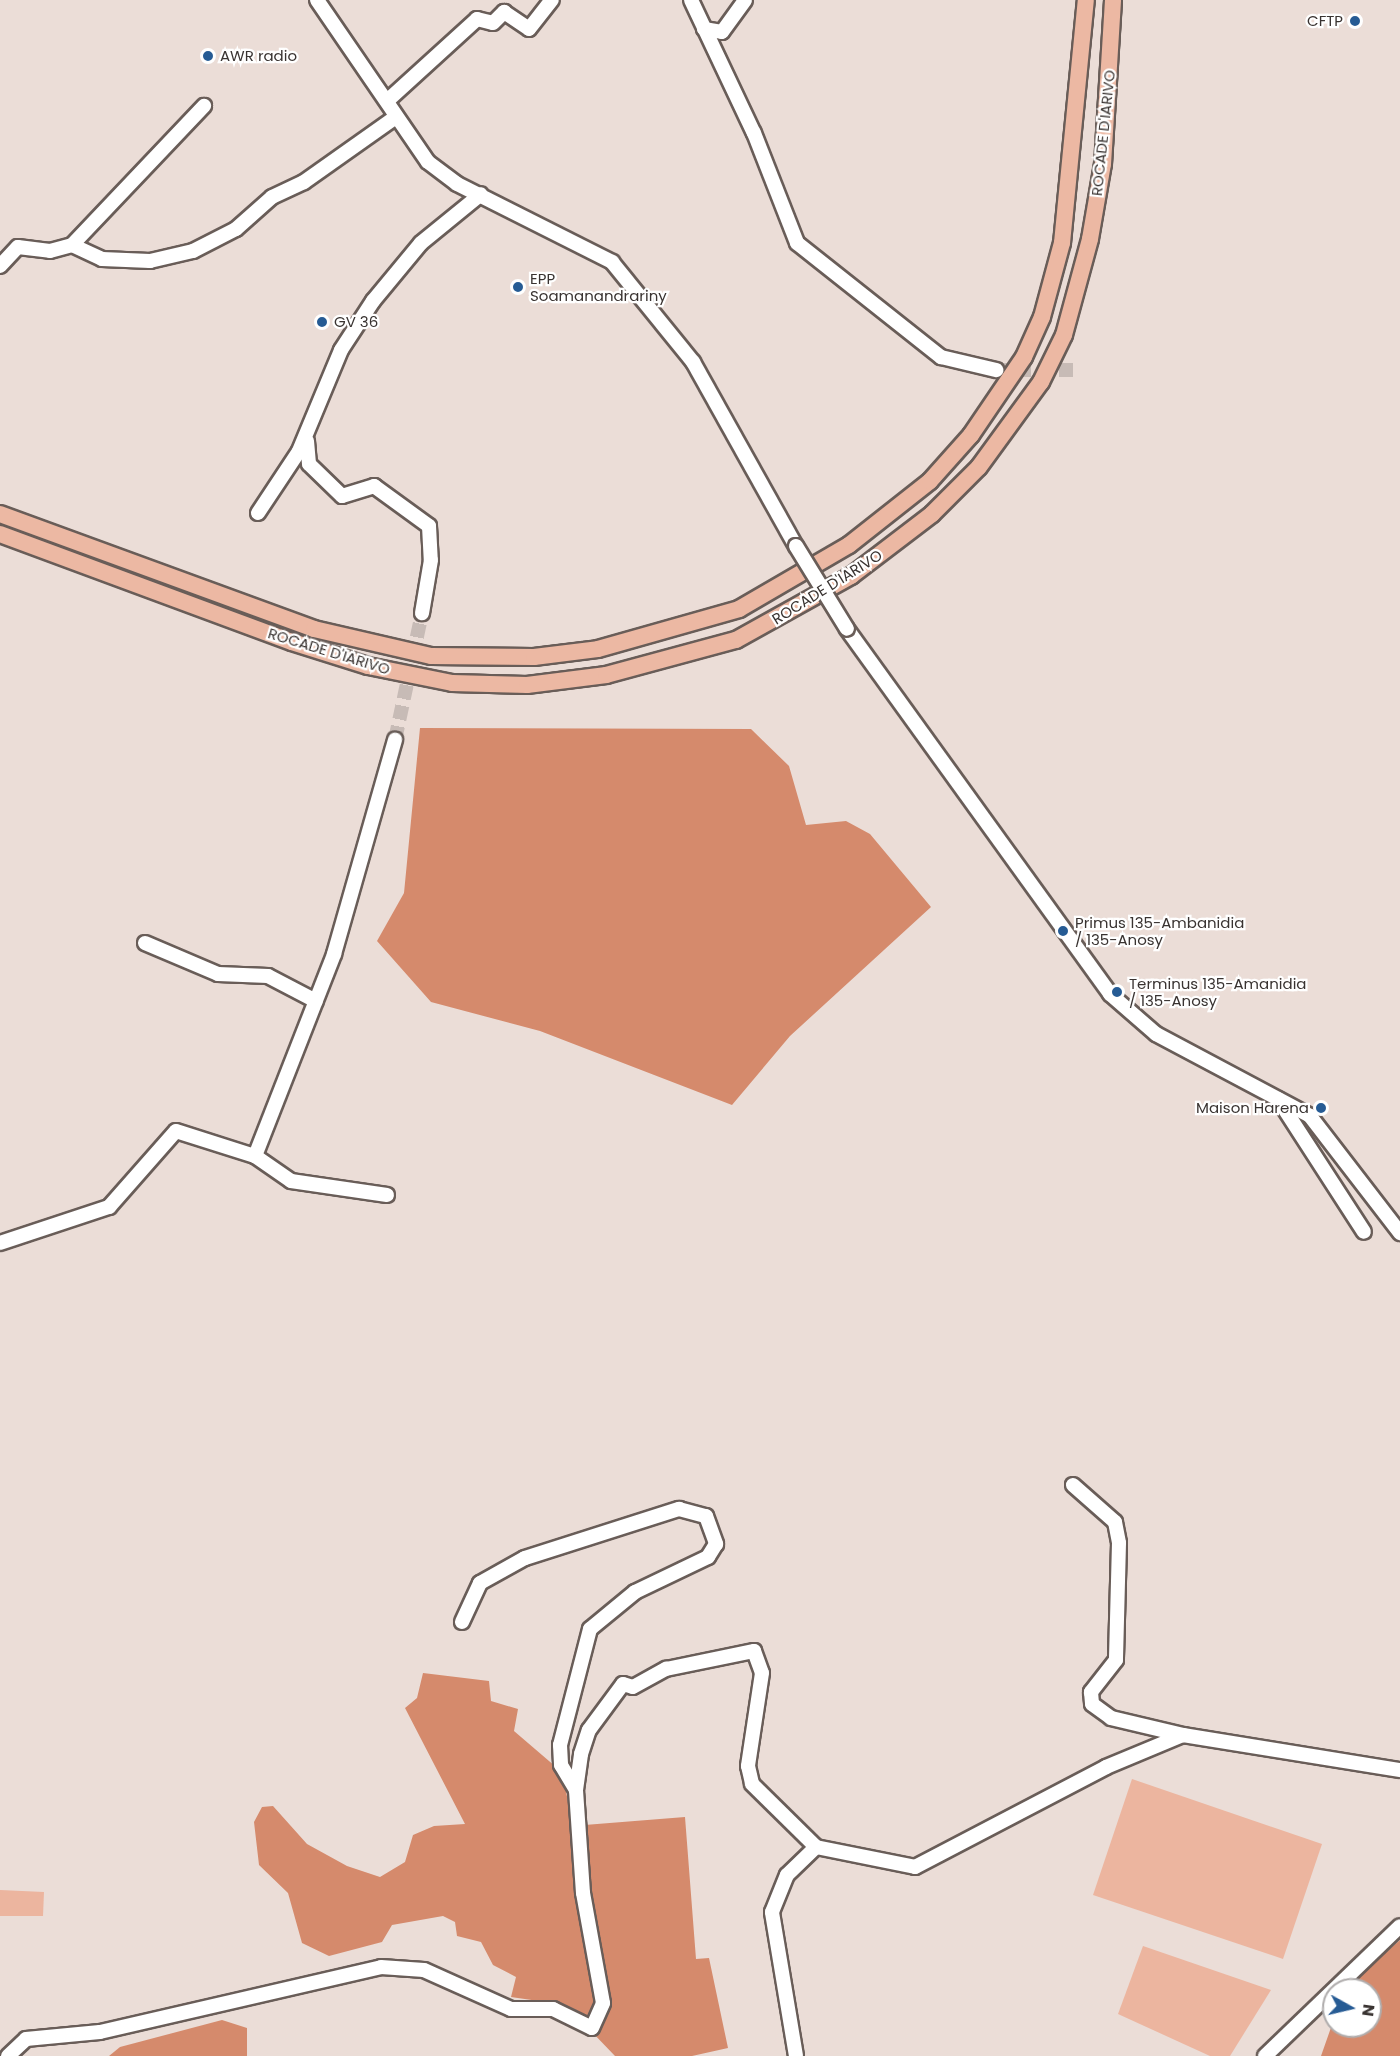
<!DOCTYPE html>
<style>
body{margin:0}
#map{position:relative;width:1400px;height:2056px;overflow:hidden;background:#ebddd7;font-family:Poppins,sans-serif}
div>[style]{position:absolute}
.green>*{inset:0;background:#ecb59f}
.forest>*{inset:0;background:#d58a6c}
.minor-tunnel>*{height:14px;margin-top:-7px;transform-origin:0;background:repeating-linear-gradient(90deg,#c7bbb6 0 14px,transparent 0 21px)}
.roads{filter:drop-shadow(2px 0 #695d58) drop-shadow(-2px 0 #695d58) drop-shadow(0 2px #695d58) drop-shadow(0 -2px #695d58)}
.minor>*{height:14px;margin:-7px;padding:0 7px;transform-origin:7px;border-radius:7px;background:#fff}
.major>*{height:16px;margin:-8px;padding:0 8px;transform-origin:8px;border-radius:8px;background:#ecb8a3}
.bridges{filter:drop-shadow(2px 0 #695d58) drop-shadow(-2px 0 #695d58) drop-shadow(0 2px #695d58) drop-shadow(0 -2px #695d58)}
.minor-bridge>*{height:14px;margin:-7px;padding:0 7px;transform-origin:7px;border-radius:7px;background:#fff}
.dots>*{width:16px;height:16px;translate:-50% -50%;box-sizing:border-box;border:3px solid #fff;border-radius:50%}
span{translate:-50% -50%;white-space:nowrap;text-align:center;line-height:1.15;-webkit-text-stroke:4.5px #fff;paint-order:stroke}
.poi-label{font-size:15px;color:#393331}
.right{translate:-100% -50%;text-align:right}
.left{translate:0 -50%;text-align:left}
.street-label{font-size:15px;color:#393331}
.north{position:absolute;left:1322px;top:1978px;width:60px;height:60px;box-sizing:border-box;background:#fff;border:2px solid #b0adad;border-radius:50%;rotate:98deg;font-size:16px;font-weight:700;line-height:24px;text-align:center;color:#393331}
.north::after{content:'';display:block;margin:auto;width:21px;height:27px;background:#265b94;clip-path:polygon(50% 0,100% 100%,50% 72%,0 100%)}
</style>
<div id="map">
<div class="green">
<i style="clip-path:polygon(1132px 1779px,1322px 1844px,1283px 1959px,1093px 1895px)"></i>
<i style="clip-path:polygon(0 1890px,44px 1892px,43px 1916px,0 1916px)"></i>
<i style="clip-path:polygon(1143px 1946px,1271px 1990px,1230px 2056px,1210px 2056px,1118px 2014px)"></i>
</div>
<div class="forest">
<i style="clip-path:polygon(420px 728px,751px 729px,789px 766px,806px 825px,846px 821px,870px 834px,931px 907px,790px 1036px,732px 1105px,540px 1031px,431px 1002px,377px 941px,404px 893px)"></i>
<i style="clip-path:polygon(423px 1673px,489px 1681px,491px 1701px,518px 1709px,514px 1731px,563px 1773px,572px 1826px,685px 1817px,696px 1959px,709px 1958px,728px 2048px,692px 2056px,615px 2056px,566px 2005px,511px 1997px,516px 1977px,493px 1965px,481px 1942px,457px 1936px,455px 1922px,443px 1916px,392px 1925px,382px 1942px,329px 1956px,302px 1943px,288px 1893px,259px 1865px,254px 1822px,262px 1807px,273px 1806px,307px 1844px,347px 1866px,380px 1877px,405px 1862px,413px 1835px,434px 1826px,465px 1824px,405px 1708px,417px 1698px)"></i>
<i style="clip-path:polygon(1400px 1940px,1400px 2056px,1321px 2056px,1334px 2019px,1334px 2026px,1370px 2026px,1370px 1990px,1344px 1989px)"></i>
<i style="clip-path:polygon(222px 2020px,247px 2028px,247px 2056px,109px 2056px,120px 2047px)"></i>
</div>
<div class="minor-tunnel">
<i style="left:996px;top:370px;width:81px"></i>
<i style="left:395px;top:740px;width:130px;rotate:-78deg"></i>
</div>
<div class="roads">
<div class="minor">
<i style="left:317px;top:0;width:196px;rotate:55.6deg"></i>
<i style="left:428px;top:162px;width:36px;rotate:37deg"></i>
<i style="left:457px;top:184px;width:174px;rotate:26.7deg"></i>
<i style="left:612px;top:262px;width:129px;rotate:51deg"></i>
<i style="left:693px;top:362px;width:211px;rotate:60.8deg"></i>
<i style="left:691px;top:0;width:147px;rotate:64.7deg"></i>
<i style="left:754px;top:133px;width:118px;rotate:68.6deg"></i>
<i style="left:797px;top:243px;width:184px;rotate:38.4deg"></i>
<i style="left:941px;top:357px;width:57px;rotate:13.3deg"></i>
<i style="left:704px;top:29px;width:18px;rotate:9deg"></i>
<i style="left:722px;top:32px;width:39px;rotate:-54deg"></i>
<i style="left:387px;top:101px;width:122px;rotate:-42.3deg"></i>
<i style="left:477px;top:19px;width:16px;rotate:14deg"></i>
<i style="left:493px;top:23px;width:16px;rotate:-45deg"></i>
<i style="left:504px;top:12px;width:30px;rotate:34deg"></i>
<i style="left:529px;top:29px;width:37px;rotate:-52deg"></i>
<i style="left:72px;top:245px;width:33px;rotate:25deg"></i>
<i style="left:102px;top:259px;width:48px;rotate:2.4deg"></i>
<i style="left:150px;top:261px;width:44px;rotate:-13.1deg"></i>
<i style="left:193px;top:251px;width:48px;rotate:-27.1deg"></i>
<i style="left:236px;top:229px;width:48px;rotate:-41.6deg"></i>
<i style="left:272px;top:197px;width:35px;rotate:-25deg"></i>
<i style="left:304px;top:182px;width:109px;rotate:-35.3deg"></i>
<i style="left:0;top:266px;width:26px;rotate:-47deg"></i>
<i style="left:18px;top:247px;width:32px;rotate:7deg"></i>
<i style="left:50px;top:251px;width:23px;rotate:-15deg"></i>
<i style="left:72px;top:245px;width:192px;rotate:-46.5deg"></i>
<i style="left:307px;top:441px;width:23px;rotate:85deg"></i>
<i style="left:309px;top:464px;width:46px;rotate:44.1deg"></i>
<i style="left:342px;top:496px;width:34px;rotate:-17deg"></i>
<i style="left:374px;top:486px;width:68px;rotate:36deg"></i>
<i style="left:429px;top:526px;width:34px;rotate:87deg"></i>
<i style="left:431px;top:560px;width:54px;rotate:99.6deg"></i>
<i style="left:258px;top:513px;width:74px;rotate:-56.5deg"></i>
<i style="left:299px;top:451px;width:109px;rotate:-67.4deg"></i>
<i style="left:341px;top:350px;width:59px;rotate:-56.9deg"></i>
<i style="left:373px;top:301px;width:75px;rotate:-50.4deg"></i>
<i style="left:421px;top:243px;width:77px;rotate:-39.2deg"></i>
<i style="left:847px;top:629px;width:450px;rotate:54.2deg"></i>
<i style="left:1110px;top:994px;width:61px;rotate:41deg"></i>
<i style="left:1156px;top:1034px;width:174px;rotate:28deg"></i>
<i style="left:1310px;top:1116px;width:148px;rotate:52.4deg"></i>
<i style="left:145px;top:943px;width:79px;rotate:23deg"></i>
<i style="left:218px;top:974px;width:50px;rotate:2.3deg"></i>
<i style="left:268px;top:976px;width:54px;rotate:27.5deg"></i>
<i style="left:1278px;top:1099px;width:158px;rotate:57.1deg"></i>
<i style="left:255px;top:1156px;width:44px;rotate:34.8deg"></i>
<i style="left:291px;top:1181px;width:97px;rotate:8.3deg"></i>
<i style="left:0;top:1243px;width:115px;rotate:-18.3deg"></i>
<i style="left:109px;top:1207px;width:101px;rotate:-48.6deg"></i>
<i style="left:176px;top:1131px;width:83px;rotate:17.6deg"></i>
<i style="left:255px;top:1156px;width:217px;rotate:-68.6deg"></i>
<i style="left:334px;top:954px;width:223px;rotate:-74.1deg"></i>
<i style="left:1073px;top:1485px;width:56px;rotate:41.4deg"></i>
<i style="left:1115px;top:1522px;width:21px;rotate:79deg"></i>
<i style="left:1119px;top:1543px;width:117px;rotate:91.5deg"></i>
<i style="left:1116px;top:1660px;width:41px;rotate:128deg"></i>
<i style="left:1091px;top:1692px;width:12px;rotate:85deg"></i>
<i style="left:1092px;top:1704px;width:24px;rotate:36deg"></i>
<i style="left:1111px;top:1718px;width:74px;rotate:13.3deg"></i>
<i style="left:462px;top:1622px;width:43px;rotate:-65.2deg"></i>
<i style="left:480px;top:1583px;width:51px;rotate:-29.1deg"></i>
<i style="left:525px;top:1558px;width:162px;rotate:-17.7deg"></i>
<i style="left:679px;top:1509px;width:28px;rotate:15deg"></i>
<i style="left:706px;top:1516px;width:30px;rotate:70deg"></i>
<i style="left:716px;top:1544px;width:15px;rotate:122deg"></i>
<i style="left:708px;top:1557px;width:81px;rotate:154.4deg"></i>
<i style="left:635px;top:1592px;width:58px;rotate:140.6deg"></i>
<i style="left:590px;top:1629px;width:120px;rotate:104.5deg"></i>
<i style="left:560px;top:1745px;width:20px;rotate:87deg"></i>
<i style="left:561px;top:1765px;width:29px;rotate:59deg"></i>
<i style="left:8px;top:2056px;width:25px;rotate:-43deg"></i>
<i style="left:26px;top:2039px;width:74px;rotate:-5.4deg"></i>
<i style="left:100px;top:2032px;width:288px;rotate:-13deg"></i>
<i style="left:381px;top:1967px;width:43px;rotate:4deg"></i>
<i style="left:424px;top:1970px;width:95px;rotate:24.1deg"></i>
<i style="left:511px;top:2009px;width:42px"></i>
<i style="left:553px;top:2009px;width:43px;rotate:26deg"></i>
<i style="left:592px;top:2028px;width:27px;rotate:-66deg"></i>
<i style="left:603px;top:2003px;width:112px;rotate:-100.3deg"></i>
<i style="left:583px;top:1893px;width:103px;rotate:-93.9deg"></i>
<i style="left:576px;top:1790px;width:36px;rotate:-82deg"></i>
<i style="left:581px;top:1754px;width:25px;rotate:-72deg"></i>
<i style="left:589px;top:1730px;width:57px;rotate:-53.5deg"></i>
<i style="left:623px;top:1684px;width:10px;rotate:17deg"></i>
<i style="left:633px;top:1687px;width:38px;rotate:-29deg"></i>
<i style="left:666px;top:1669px;width:90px;rotate:-11.6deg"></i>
<i style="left:754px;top:1651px;width:23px;rotate:70deg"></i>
<i style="left:762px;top:1673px;width:94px;rotate:98.6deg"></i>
<i style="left:748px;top:1766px;width:18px;rotate:77deg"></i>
<i style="left:752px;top:1784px;width:90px;rotate:44.5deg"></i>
<i style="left:796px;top:2056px;width:146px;rotate:-99.5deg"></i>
<i style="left:772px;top:1912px;width:40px;rotate:-68deg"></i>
<i style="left:787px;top:1875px;width:40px;rotate:-44deg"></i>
<i style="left:816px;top:1847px;width:101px;rotate:11.4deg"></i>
<i style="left:915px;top:1867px;width:216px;rotate:-27.6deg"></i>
<i style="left:1106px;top:1767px;width:83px;rotate:-22.6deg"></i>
<i style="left:1183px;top:1735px;width:220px;rotate:9.2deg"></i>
<i style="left:1265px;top:2056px;width:187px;rotate:-43.9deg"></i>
</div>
<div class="major">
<i style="left:0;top:514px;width:334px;rotate:20.1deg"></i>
<i style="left:314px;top:629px;width:120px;rotate:13deg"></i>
<i style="left:431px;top:656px;width:103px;rotate:0.6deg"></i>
<i style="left:534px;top:657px;width:64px;rotate:-7.1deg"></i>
<i style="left:598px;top:649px;width:147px;rotate:-15.8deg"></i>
<i style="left:739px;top:609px;width:127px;rotate:-30.2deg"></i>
<i style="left:849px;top:545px;width:103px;rotate:-38.3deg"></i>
<i style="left:930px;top:481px;width:62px;rotate:-48.3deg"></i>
<i style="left:971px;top:435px;width:94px;rotate:-55.8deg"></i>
<i style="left:1024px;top:357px;width:44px;rotate:-65.8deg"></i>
<i style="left:1042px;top:317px;width:77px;rotate:-74.9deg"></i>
<i style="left:1062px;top:243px;width:244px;rotate:-84.4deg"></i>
<i style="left:0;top:534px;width:311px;rotate:20.3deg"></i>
<i style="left:292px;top:642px;width:80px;rotate:17.5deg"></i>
<i style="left:368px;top:666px;width:86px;rotate:11.4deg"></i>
<i style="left:452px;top:683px;width:75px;rotate:1.5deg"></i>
<i style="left:527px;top:685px;width:80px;rotate:-7.2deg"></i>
<i style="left:606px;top:675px;width:135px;rotate:-15.1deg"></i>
<i style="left:736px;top:640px;width:132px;rotate:-29.1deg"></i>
<i style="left:851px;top:576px;width:102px;rotate:-37.4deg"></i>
<i style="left:932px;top:514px;width:66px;rotate:-45deg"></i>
<i style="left:979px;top:467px;width:105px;rotate:-53.9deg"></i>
<i style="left:1041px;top:382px;width:52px;rotate:-63.9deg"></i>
<i style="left:1064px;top:335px;width:99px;rotate:-74.8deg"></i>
<i style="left:1090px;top:239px;width:76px;rotate:-80.2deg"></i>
<i style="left:1103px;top:164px;width:164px;rotate:-86.5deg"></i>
</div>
</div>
<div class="bridges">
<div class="minor-bridge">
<i style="left:796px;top:546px;width:97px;rotate:58.4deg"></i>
</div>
</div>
<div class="dots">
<i style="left:1355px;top:21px;background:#265b94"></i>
<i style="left:208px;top:56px;background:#265b94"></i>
<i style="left:518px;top:287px;background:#265b94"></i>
<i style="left:322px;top:322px;background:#265b94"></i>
<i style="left:1063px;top:931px;background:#265b94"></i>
<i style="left:1117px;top:992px;background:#265b94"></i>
<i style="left:1321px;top:1108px;background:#265b94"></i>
</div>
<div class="poi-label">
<span class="right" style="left:1343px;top:21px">CFTP</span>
<span class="left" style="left:220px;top:56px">AWR radio</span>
<span class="left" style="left:530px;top:287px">EPP<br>Soamanandrariny</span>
<span class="left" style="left:334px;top:322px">GV 36</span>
<span class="left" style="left:1075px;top:931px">Primus 135-Ambanidia<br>/ 135-Anosy</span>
<span class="left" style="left:1129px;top:992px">Terminus 135-Amanidia<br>/ 135-Anosy</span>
<span class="right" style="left:1309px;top:1108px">Maison Harena</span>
</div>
<div class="street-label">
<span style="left:1103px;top:133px;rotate:-84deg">ROCADE D'IARIVO</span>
<span style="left:827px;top:587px;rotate:-32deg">ROCADE D'IARIVO</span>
<span style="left:329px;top:651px;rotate:17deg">ROCADE D'IARIVO</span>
</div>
<div class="north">N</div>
</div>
